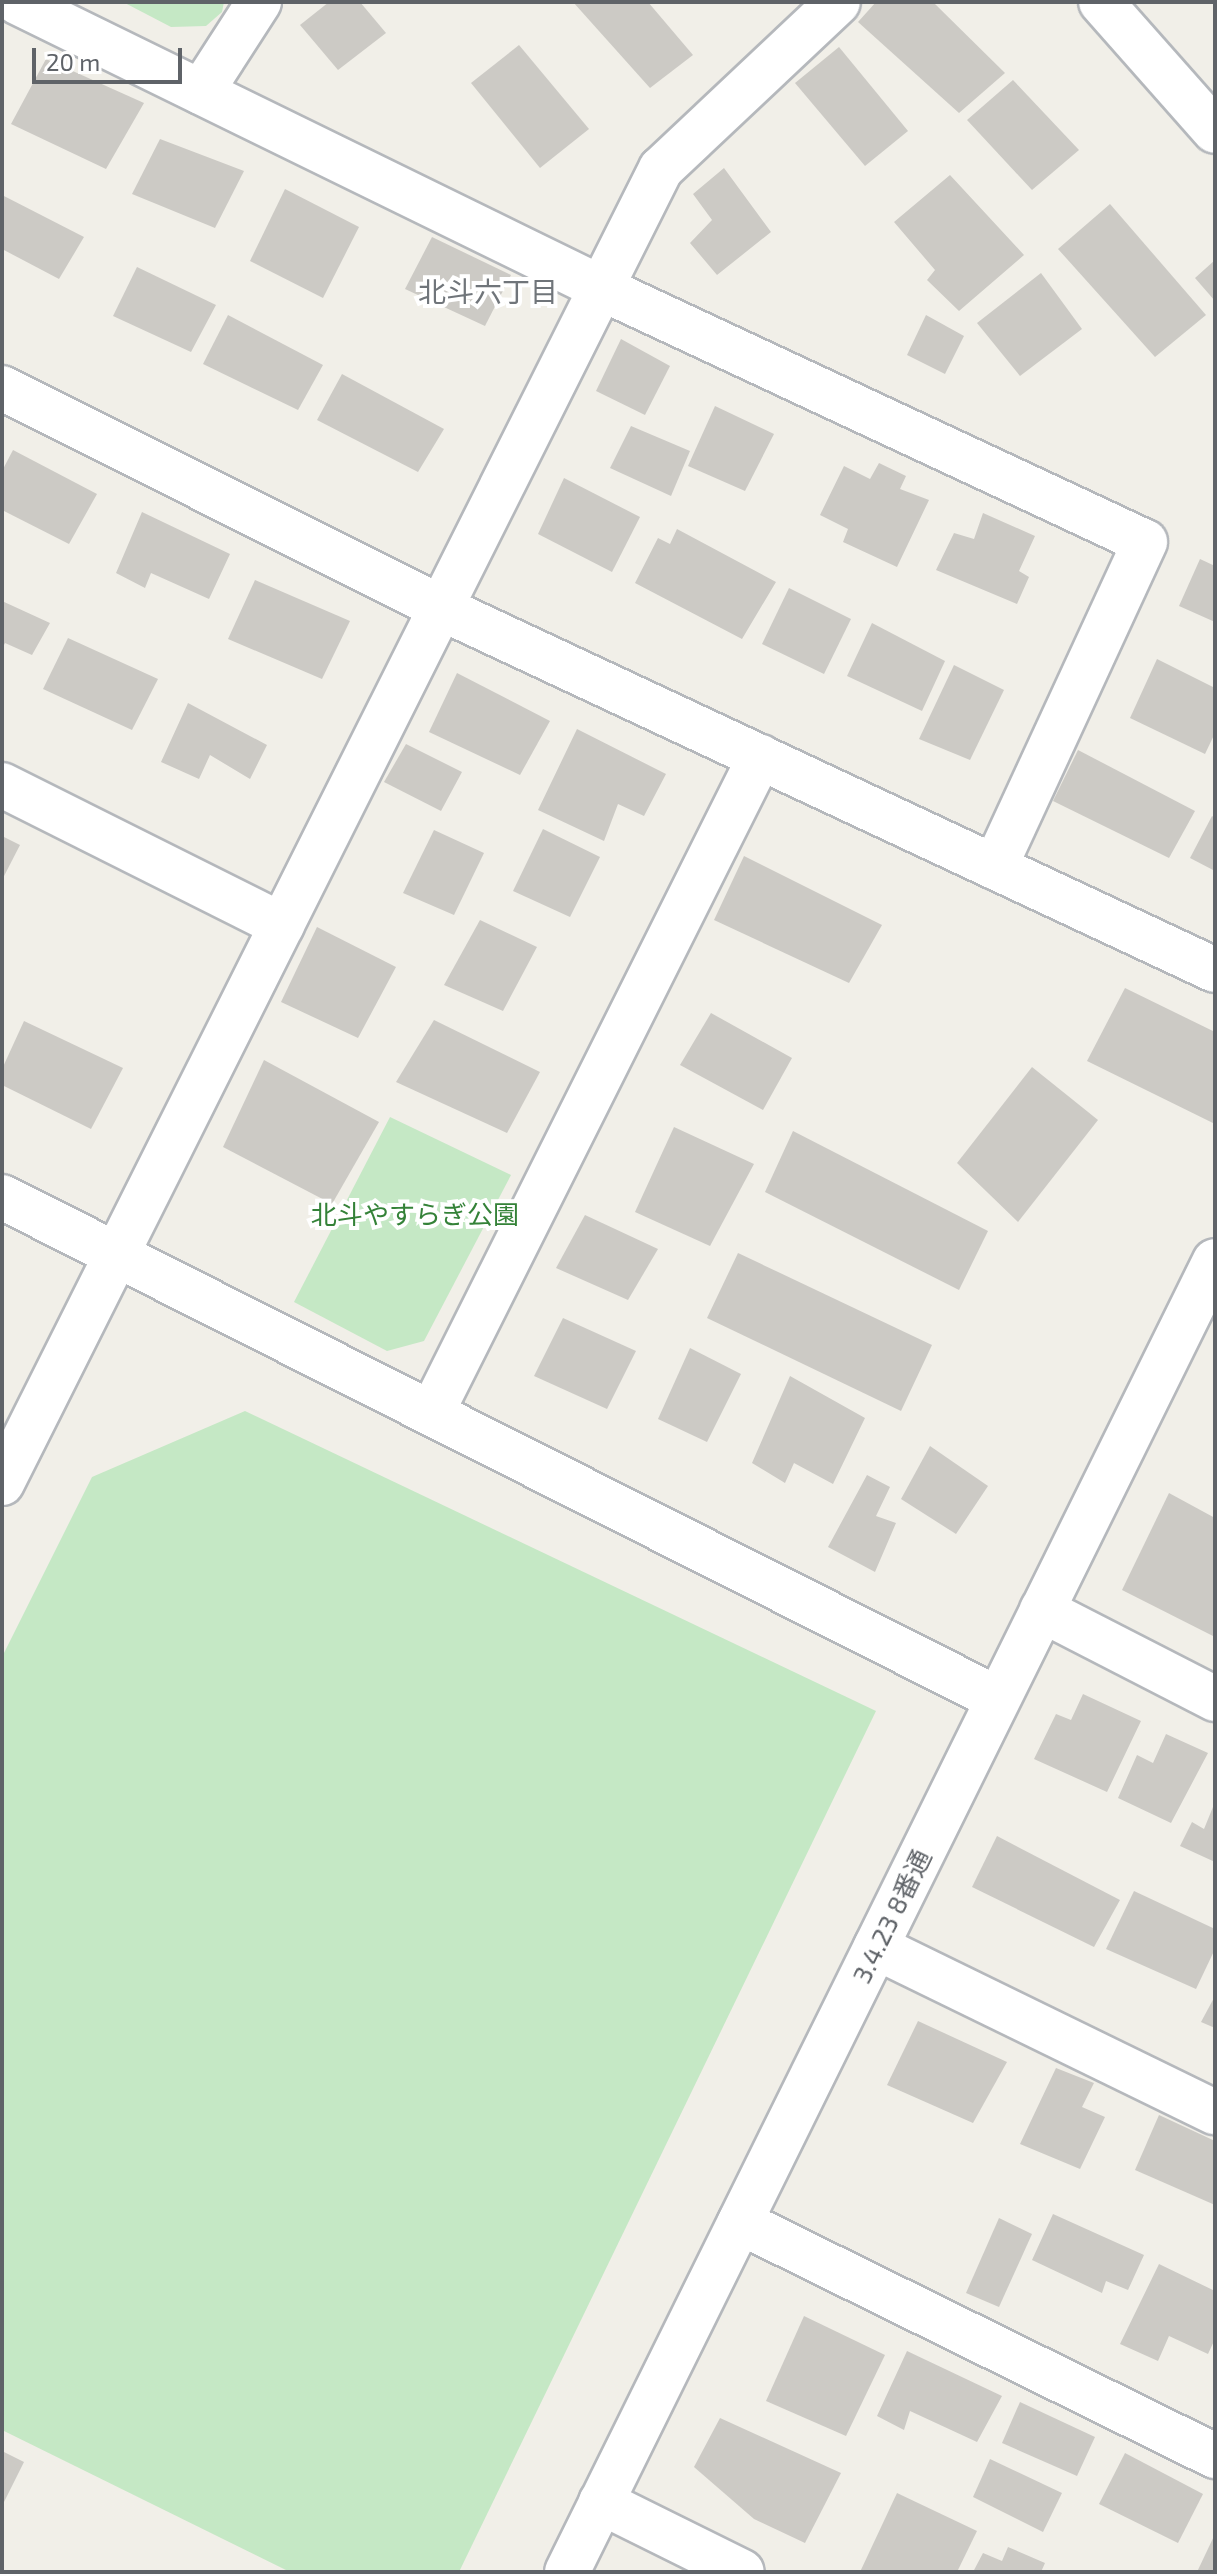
<!DOCTYPE html>
<meta charset="utf-8">
<style>
body{margin:0}
#map{position:relative;width:1217px;height:2574px;overflow:hidden;background:#f1efe8;font-family:"Exo 2","Noto Sans JP",sans-serif}
div>[style]{position:absolute}
.green>*{inset:0;background:#c5e8c5}
.building>*{inset:0;background:#cccac5}
.roads{filter:drop-shadow(2px 0 #b5b8bc) drop-shadow(-2px 0 #b5b8bc) drop-shadow(0 2px #b5b8bc) drop-shadow(0 -2px #b5b8bc)}
.minor>*{height:44px;margin:-22px;padding:0 22px;transform-origin:22px;border-radius:22px;background:#fff}
span{translate:-50% -50%;white-space:nowrap;text-align:center;line-height:1.15;-webkit-text-stroke:8px #fff;paint-order:stroke}
.park-label{font-size:26px;color:#348238}
.street-label{font-size:26px;color:#5f6368}
.neighbourhood-label{font-size:28px;color:#70757a}
.frame{position:absolute;inset:0;border:4px solid #5f6368;pointer-events:none}
.scale{position:absolute;left:32px;top:48px;width:150px;height:36px;box-sizing:border-box;border:4px solid #5f6368;border-top:0;padding-left:10px;font-size:24px;line-height:28px;white-space:nowrap;color:#5f6368;-webkit-text-stroke:6px #fff;paint-order:stroke}
</style>
<div id="map">
<div class="green">
<i style="clip-path:polygon(123px 2px,224px 2px,222px 12px,206px 26px,171px 27px)"></i>
<i style="clip-path:polygon(390px 1117px,511px 1175px,424px 1341px,387px 1351px,294px 1302px)"></i>
<i style="clip-path:polygon(245px 1411px,876px 1711px,459px 2572px,290px 2572px,2px 2430px,2px 1657px,92px 1477px)"></i>
</div>
<div class="building">
<i style="clip-path:polygon(329px 2px,360px 2px,386px 33px,338px 70px,300px 25px)"></i>
<i style="clip-path:polygon(573px 2px,648px 2px,693px 55px,650px 88px)"></i>
<i style="clip-path:polygon(876px 2px,933px 2px,1005px 73px,959px 113px,858px 22px)"></i>
<i style="clip-path:polygon(519px 45px,589px 129px,540px 168px,471px 83px)"></i>
<i style="clip-path:polygon(839px 47px,908px 131px,865px 166px,795px 83px)"></i>
<i style="clip-path:polygon(46px 59px,144px 103px,106px 169px,11px 124px)"></i>
<i style="clip-path:polygon(1013px 80px,1079px 150px,1032px 190px,967px 120px)"></i>
<i style="clip-path:polygon(160px 139px,244px 171px,215px 228px,132px 194px)"></i>
<i style="clip-path:polygon(724px 168px,771px 232px,717px 275px,690px 243px,712px 220px,693px 194px)"></i>
<i style="clip-path:polygon(950px 175px,1024px 255px,959px 311px,927px 280px,935px 270px,894px 222px)"></i>
<i style="clip-path:polygon(285px 189px,359px 227px,323px 298px,250px 261px)"></i>
<i style="clip-path:polygon(2px 195px,84px 237px,59px 279px,2px 249px)"></i>
<i style="clip-path:polygon(1110px 204px,1206px 315px,1155px 357px,1058px 249px)"></i>
<i style="clip-path:polygon(432px 237px,511px 275px,485px 326px,405px 289px)"></i>
<i style="clip-path:polygon(1215px 260px,1215px 301px,1195px 278px)"></i>
<i style="clip-path:polygon(137px 267px,216px 305px,191px 352px,113px 316px)"></i>
<i style="clip-path:polygon(1041px 273px,1082px 329px,1020px 376px,977px 323px)"></i>
<i style="clip-path:polygon(228px 315px,323px 365px,298px 410px,203px 364px)"></i>
<i style="clip-path:polygon(926px 315px,964px 336px,945px 374px,907px 355px)"></i>
<i style="clip-path:polygon(621px 339px,670px 366px,645px 415px,596px 391px)"></i>
<i style="clip-path:polygon(342px 374px,444px 429px,418px 472px,317px 420px)"></i>
<i style="clip-path:polygon(715px 406px,774px 434px,745px 491px,688px 466px)"></i>
<i style="clip-path:polygon(631px 426px,690px 451px,671px 496px,610px 468px)"></i>
<i style="clip-path:polygon(13px 450px,97px 494px,69px 544px,2px 510px,2px 471px)"></i>
<i style="clip-path:polygon(879px 463px,906px 476px,900px 489px,929px 500px,897px 567px,843px 542px,848px 529px,820px 515px,844px 466px,870px 479px)"></i>
<i style="clip-path:polygon(564px 478px,640px 517px,612px 572px,538px 534px)"></i>
<i style="clip-path:polygon(142px 512px,230px 554px,209px 599px,151px 573px,145px 588px,116px 573px)"></i>
<i style="clip-path:polygon(983px 513px,1035px 536px,1019px 571px,1029px 577px,1017px 604px,936px 570px,954px 533px,974px 539px)"></i>
<i style="clip-path:polygon(677px 529px,776px 582px,742px 639px,635px 583px,658px 538px,670px 544px)"></i>
<i style="clip-path:polygon(1200px 559px,1215px 566px,1215px 622px,1179px 606px)"></i>
<i style="clip-path:polygon(255px 580px,350px 621px,322px 679px,228px 639px)"></i>
<i style="clip-path:polygon(789px 588px,851px 619px,824px 674px,762px 644px)"></i>
<i style="clip-path:polygon(2px 601px,50px 623px,32px 655px,5px 643px,2px 649px)"></i>
<i style="clip-path:polygon(872px 623px,945px 661px,922px 711px,847px 676px)"></i>
<i style="clip-path:polygon(68px 638px,158px 679px,132px 730px,43px 689px)"></i>
<i style="clip-path:polygon(1157px 659px,1215px 688px,1215px 733px,1205px 754px,1130px 718px)"></i>
<i style="clip-path:polygon(954px 665px,1004px 690px,970px 760px,919px 739px)"></i>
<i style="clip-path:polygon(457px 673px,550px 721px,520px 775px,429px 732px)"></i>
<i style="clip-path:polygon(188px 703px,267px 745px,250px 779px,210px 755px,199px 779px,161px 762px)"></i>
<i style="clip-path:polygon(577px 729px,666px 774px,644px 816px,618px 804px,604px 841px,538px 810px)"></i>
<i style="clip-path:polygon(406px 744px,462px 772px,441px 811px,384px 782px)"></i>
<i style="clip-path:polygon(1078px 750px,1195px 811px,1169px 858px,1053px 801px)"></i>
<i style="clip-path:polygon(1212px 816px,1215px 818px,1215px 871px,1190px 858px)"></i>
<i style="clip-path:polygon(543px 829px,600px 857px,570px 917px,513px 891px)"></i>
<i style="clip-path:polygon(434px 830px,484px 853px,454px 915px,403px 893px)"></i>
<i style="clip-path:polygon(2px 836px,20px 845px,2px 880px)"></i>
<i style="clip-path:polygon(744px 856px,882px 925px,849px 983px,714px 920px)"></i>
<i style="clip-path:polygon(480px 920px,537px 947px,503px 1011px,444px 985px)"></i>
<i style="clip-path:polygon(317px 927px,396px 967px,358px 1038px,281px 1002px)"></i>
<i style="clip-path:polygon(1125px 988px,1215px 1032px,1215px 1124px,1087px 1061px)"></i>
<i style="clip-path:polygon(711px 1013px,792px 1058px,763px 1110px,680px 1065px)"></i>
<i style="clip-path:polygon(434px 1020px,540px 1072px,507px 1133px,396px 1082px)"></i>
<i style="clip-path:polygon(24px 1021px,123px 1068px,91px 1129px,2px 1085px,2px 1069px)"></i>
<i style="clip-path:polygon(264px 1060px,379px 1122px,332px 1204px,223px 1147px)"></i>
<i style="clip-path:polygon(1032px 1067px,1098px 1120px,1018px 1222px,957px 1163px)"></i>
<i style="clip-path:polygon(674px 1127px,754px 1164px,710px 1246px,635px 1212px)"></i>
<i style="clip-path:polygon(793px 1131px,988px 1231px,959px 1290px,765px 1192px)"></i>
<i style="clip-path:polygon(585px 1215px,658px 1249px,628px 1300px,556px 1268px)"></i>
<i style="clip-path:polygon(738px 1253px,932px 1345px,901px 1411px,707px 1318px)"></i>
<i style="clip-path:polygon(563px 1318px,636px 1351px,607px 1409px,534px 1376px)"></i>
<i style="clip-path:polygon(690px 1348px,741px 1374px,707px 1442px,658px 1419px)"></i>
<i style="clip-path:polygon(790px 1376px,865px 1418px,833px 1484px,794px 1463px,785px 1483px,752px 1463px)"></i>
<i style="clip-path:polygon(930px 1446px,988px 1486px,956px 1534px,901px 1499px)"></i>
<i style="clip-path:polygon(867px 1475px,890px 1487px,876px 1516px,896px 1523px,875px 1572px,828px 1547px)"></i>
<i style="clip-path:polygon(1169px 1493px,1215px 1518px,1215px 1637px,1122px 1590px)"></i>
<i style="clip-path:polygon(1083px 1694px,1141px 1721px,1107px 1792px,1034px 1759px,1056px 1714px,1071px 1720px)"></i>
<i style="clip-path:polygon(1166px 1734px,1208px 1753px,1171px 1823px,1118px 1798px,1137px 1755px,1153px 1763px)"></i>
<i style="clip-path:polygon(1215px 1802px,1215px 1862px,1180px 1846px,1192px 1822px,1204px 1829px)"></i>
<i style="clip-path:polygon(997px 1836px,1120px 1900px,1094px 1947px,972px 1887px)"></i>
<i style="clip-path:polygon(1134px 1891px,1215px 1929px,1215px 1949px,1196px 1989px,1106px 1949px)"></i>
<i style="clip-path:polygon(1215px 1996px,1215px 2028px,1201px 2022px)"></i>
<i style="clip-path:polygon(918px 2021px,1007px 2062px,973px 2123px,887px 2085px)"></i>
<i style="clip-path:polygon(1056px 2068px,1094px 2083px,1082px 2107px,1105px 2117px,1080px 2169px,1020px 2144px)"></i>
<i style="clip-path:polygon(1159px 2115px,1215px 2141px,1215px 2205px,1135px 2170px)"></i>
<i style="clip-path:polygon(1053px 2214px,1144px 2255px,1128px 2290px,1106px 2281px,1102px 2293px,1032px 2260px)"></i>
<i style="clip-path:polygon(999px 2218px,1032px 2234px,999px 2307px,966px 2293px)"></i>
<i style="clip-path:polygon(1159px 2264px,1215px 2291px,1215px 2339px,1208px 2354px,1169px 2336px,1158px 2361px,1120px 2344px)"></i>
<i style="clip-path:polygon(804px 2316px,885px 2355px,846px 2436px,766px 2401px)"></i>
<i style="clip-path:polygon(907px 2351px,1002px 2396px,977px 2442px,910px 2411px,904px 2430px,877px 2416px)"></i>
<i style="clip-path:polygon(1020px 2402px,1095px 2437px,1077px 2476px,1002px 2443px)"></i>
<i style="clip-path:polygon(720px 2418px,841px 2473px,805px 2543px,754px 2519px,694px 2467px)"></i>
<i style="clip-path:polygon(2px 2451px,24px 2462px,2px 2506px)"></i>
<i style="clip-path:polygon(1125px 2453px,1203px 2494px,1178px 2543px,1099px 2504px)"></i>
<i style="clip-path:polygon(990px 2459px,1062px 2493px,1043px 2532px,973px 2497px)"></i>
<i style="clip-path:polygon(897px 2493px,977px 2531px,957px 2572px,860px 2572px)"></i>
<i style="clip-path:polygon(1215px 2534px,1215px 2572px,1197px 2572px)"></i>
<i style="clip-path:polygon(1008px 2547px,1045px 2563px,1041px 2572px,973px 2572px,983px 2553px,1002px 2561px)"></i>
</div>
<div class="roads">
<div class="minor">
<i style="left:17px;top:2px;width:650px;rotate:26.09deg"></i>
<i style="left:601px;top:288px;width:600px;rotate:25.03deg"></i>
<i style="left:1145px;top:542px;width:358px;rotate:114.8deg"></i>
<i style="left:1101px;top:2px;width:172px;rotate:48.5deg"></i>
<i style="left:201px;top:92px;width:107px;rotate:-57.2deg"></i>
<i style="left:2px;top:388px;width:491px;rotate:26.6deg"></i>
<i style="left:441px;top:608px;width:854px;rotate:25.07deg"></i>
<i style="left:2px;top:785px;width:313px;rotate:26.6deg"></i>
<i style="left:2px;top:1197px;width:1115px;rotate:26.75deg"></i>
<i style="left:432px;top:1412px;width:733px;rotate:-63.4deg"></i>
<i style="left:2px;top:1483px;width:1470px;rotate:-63.37deg"></i>
<i style="left:661px;top:169px;width:243px;rotate:-43.3deg"></i>
<i style="left:1042px;top:1610px;width:195px;rotate:27.2deg"></i>
<i style="left:876px;top:1947px;width:377px;rotate:26deg"></i>
<i style="left:740px;top:2222px;width:530px;rotate:26.23deg"></i>
<i style="left:601px;top:2502px;width:157px;rotate:26.4deg"></i>
<i style="left:567px;top:2572px;width:1462px;rotate:-63.7deg"></i>
</div>
</div>
<div class="park-label">
<span style="left:415px;top:1214px">北斗やすらぎ公園</span>
</div>
<div class="street-label">
<span style="left:891px;top:1916px;rotate:-64deg">3.4.23 8番通</span>
</div>
<div class="neighbourhood-label">
<span style="left:488px;top:291px">北斗六丁目</span>
</div>
<div class="frame"></div>
<div class="scale">20 m</div>
</div>
